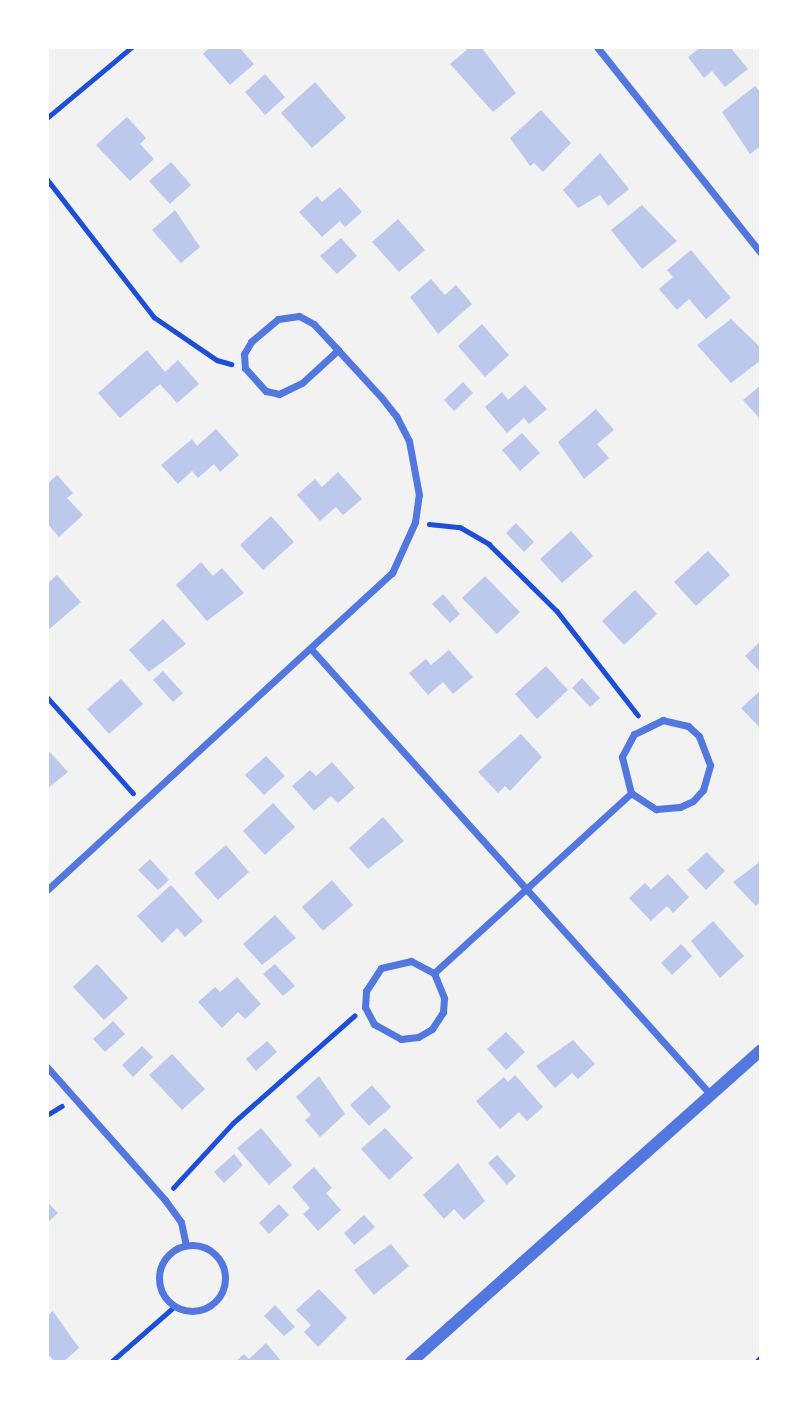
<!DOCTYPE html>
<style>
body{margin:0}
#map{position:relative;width:808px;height:1409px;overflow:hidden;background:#f2f2f2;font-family:"DM Sans",sans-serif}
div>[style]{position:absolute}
.building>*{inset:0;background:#bdc9ec}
.path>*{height:4.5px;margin:-2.25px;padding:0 2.25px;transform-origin:2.25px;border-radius:2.25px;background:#1d4ed8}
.minor>*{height:7px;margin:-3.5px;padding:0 3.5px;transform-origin:3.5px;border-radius:3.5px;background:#5277de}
.minor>.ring{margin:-3.5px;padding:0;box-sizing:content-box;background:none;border:7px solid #5277de;border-radius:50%}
.tertiary>*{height:12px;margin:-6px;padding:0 6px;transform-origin:6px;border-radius:6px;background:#5277de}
span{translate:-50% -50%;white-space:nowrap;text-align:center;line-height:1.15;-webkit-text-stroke:6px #fff;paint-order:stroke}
.frame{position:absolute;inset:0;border:49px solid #fff;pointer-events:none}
</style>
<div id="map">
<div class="building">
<i style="clip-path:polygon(210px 47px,239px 47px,254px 64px,230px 85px,203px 54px)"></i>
<i style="clip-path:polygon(470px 47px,481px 47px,516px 93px,493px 112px,450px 64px)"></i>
<i style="clip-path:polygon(701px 47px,730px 47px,748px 69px,725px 87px,712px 71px,704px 78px,688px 57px)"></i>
<i style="clip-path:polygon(265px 74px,285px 97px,265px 115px,245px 92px)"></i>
<i style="clip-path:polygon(315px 82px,346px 118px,312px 148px,281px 113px)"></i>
<i style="clip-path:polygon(755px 86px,761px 93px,761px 146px,750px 154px,722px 112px)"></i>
<i style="clip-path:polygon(541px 110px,571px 143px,543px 172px,534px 163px,530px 166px,510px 138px)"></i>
<i style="clip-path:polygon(127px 117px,146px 138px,140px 144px,154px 159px,130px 181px,96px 145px)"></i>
<i style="clip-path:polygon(600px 153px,629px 189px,608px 206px,600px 195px,578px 208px,563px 190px)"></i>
<i style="clip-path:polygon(171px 162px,191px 185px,170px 204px,149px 181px)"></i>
<i style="clip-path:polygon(340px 187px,362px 212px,345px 227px,340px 221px,322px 237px,299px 212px,317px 196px,322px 202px)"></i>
<i style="clip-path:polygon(642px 205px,677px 241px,642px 269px,611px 230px)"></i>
<i style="clip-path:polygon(175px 210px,200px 247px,181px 263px,152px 230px)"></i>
<i style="clip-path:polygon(398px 219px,425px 250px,399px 272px,372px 242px)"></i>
<i style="clip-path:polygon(341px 238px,357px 256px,337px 274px,320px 256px)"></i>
<i style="clip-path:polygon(691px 250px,731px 298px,706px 319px,689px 299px,677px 310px,659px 289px,673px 277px,667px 270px)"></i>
<i style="clip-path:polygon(431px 279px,445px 295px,456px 285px,472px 304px,438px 334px,410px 297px)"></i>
<i style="clip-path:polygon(731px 319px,761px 348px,761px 360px,731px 383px,697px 345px)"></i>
<i style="clip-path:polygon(482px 324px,509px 355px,485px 377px,458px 346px)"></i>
<i style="clip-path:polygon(147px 350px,165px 372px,178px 360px,199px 384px,177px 403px,160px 384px,120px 418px,98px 393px)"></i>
<i style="clip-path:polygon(463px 382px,473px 393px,454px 411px,444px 400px)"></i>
<i style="clip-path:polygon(525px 385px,547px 409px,529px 424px,524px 418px,507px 433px,485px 407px,502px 392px,508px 400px)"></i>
<i style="clip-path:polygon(761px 385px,761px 420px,743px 400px)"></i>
<i style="clip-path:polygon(596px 409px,614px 430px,597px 444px,609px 458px,584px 479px,558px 442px)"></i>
<i style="clip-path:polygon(216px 429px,239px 455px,220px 472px,214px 464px,198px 478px,192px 471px,178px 484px,161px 465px,192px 439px,197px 446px)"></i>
<i style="clip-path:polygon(522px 433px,540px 453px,520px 471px,502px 450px)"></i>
<i style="clip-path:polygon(338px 472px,362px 499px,343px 515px,336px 507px,320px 521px,297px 495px,315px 479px,322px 487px)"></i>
<i style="clip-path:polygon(57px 475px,73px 493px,67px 498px,83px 515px,59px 537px,47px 523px,47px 484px)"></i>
<i style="clip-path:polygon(271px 516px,294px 542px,263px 570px,240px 545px)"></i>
<i style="clip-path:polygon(516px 523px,534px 542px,524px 552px,506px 533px)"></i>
<i style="clip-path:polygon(571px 531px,593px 556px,562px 583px,540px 559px)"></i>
<i style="clip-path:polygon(708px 551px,730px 575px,696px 606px,674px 582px)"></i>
<i style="clip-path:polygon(201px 562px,213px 576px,222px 568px,244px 593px,207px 621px,176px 585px)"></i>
<i style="clip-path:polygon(57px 575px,81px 602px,47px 631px,47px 584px)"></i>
<i style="clip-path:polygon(485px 576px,520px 612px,497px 634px,462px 598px)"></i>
<i style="clip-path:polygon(635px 590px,657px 614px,624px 645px,602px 621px)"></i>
<i style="clip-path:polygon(443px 594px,460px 614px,450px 623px,432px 604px)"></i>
<i style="clip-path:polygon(163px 619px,186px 644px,149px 672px,129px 650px)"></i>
<i style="clip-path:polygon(761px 641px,761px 673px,745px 656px)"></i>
<i style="clip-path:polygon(449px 650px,473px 677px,453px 694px,443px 682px,428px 695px,409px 673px,426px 659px,431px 665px)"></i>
<i style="clip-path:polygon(546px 666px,568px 690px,537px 719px,515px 694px)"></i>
<i style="clip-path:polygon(163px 671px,183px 693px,173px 702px,153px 680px)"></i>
<i style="clip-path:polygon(582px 678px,600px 698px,590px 707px,572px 688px)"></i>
<i style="clip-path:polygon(121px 679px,143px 704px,109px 734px,87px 709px)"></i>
<i style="clip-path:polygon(761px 690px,761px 729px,741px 708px)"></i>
<i style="clip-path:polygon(521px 734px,542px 757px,510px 791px,505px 786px,498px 793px,478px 772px)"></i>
<i style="clip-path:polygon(47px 749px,68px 772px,47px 789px)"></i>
<i style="clip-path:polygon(266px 756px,285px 776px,264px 795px,245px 775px)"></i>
<i style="clip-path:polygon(332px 762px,355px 788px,338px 803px,331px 796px,314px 811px,292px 786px,310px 770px,316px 776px)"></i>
<i style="clip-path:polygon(273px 803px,295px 827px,265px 855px,243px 831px)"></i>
<i style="clip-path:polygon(383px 817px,404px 841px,368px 869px,349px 848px)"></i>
<i style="clip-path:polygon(226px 845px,249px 872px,218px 900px,194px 873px)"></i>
<i style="clip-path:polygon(707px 852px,725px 871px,706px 890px,687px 870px)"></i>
<i style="clip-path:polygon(150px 859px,169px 880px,158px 890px,138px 870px)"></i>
<i style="clip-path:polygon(761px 861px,761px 901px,756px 906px,733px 882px)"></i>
<i style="clip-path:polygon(668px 874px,689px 897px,673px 913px,667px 906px,651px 921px,629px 898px,645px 883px,651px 889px)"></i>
<i style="clip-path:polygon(332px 880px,353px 905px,323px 931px,302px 907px)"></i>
<i style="clip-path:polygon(171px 885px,203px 921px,185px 937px,177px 928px,162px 943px,137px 916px)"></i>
<i style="clip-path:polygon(275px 915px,296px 938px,262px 965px,243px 944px)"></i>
<i style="clip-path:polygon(713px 921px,744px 956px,720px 978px,691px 941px)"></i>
<i style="clip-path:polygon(681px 944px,692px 956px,672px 975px,661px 963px)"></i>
<i style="clip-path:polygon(97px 964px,128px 998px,104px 1020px,73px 987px)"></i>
<i style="clip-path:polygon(275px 964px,295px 986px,283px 996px,263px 974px)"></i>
<i style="clip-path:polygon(237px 977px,261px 1004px,245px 1019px,238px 1012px,222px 1028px,198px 1002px,215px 987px,220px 992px)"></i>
<i style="clip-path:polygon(113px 1021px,125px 1034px,105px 1052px,93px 1039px)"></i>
<i style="clip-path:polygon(506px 1032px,525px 1052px,506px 1070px,487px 1049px)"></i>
<i style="clip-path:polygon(573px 1040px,595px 1064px,578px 1079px,572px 1073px,555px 1088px,536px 1066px)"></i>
<i style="clip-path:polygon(267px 1041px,277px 1052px,256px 1071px,246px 1059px)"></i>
<i style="clip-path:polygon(142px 1046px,153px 1057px,133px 1077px,122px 1065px)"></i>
<i style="clip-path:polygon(172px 1054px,205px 1089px,182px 1110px,149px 1075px)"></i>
<i style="clip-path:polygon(515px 1075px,543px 1107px,527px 1121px,519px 1112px,500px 1129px,476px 1101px,504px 1077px,508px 1082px)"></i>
<i style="clip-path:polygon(319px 1076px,345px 1114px,320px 1137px,305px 1120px,311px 1115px,296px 1097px)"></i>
<i style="clip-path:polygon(372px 1085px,391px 1107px,369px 1126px,350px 1105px)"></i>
<i style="clip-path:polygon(261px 1128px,292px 1165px,269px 1185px,237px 1148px)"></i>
<i style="clip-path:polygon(385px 1128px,413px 1158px,389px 1180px,361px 1149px)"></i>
<i style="clip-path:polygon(234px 1154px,243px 1165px,224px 1183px,214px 1172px)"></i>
<i style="clip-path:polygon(497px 1155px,516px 1176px,507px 1185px,488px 1163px)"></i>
<i style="clip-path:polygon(458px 1163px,485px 1201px,464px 1220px,454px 1209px,444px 1219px,423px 1195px)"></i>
<i style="clip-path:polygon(314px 1167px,332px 1188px,326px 1193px,341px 1210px,318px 1231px,303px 1214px,310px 1208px,292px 1187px)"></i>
<i style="clip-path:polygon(47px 1202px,58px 1213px,47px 1223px)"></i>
<i style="clip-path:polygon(279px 1204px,289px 1215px,269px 1234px,259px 1223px)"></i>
<i style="clip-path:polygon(364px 1215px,375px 1227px,354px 1245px,344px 1233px)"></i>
<i style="clip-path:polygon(391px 1244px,409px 1266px,374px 1295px,354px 1270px)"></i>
<i style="clip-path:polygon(319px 1289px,347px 1318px,318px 1347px,304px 1332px,311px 1325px,296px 1310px)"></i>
<i style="clip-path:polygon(275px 1305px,295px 1327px,284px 1336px,264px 1316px)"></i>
<i style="clip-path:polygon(53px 1311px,79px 1348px,63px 1362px,55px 1362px,47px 1353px,47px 1316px)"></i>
<i style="clip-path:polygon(266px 1343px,282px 1362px,235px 1362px,244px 1354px,249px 1359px)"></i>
</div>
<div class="path">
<i style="left:47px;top:118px;width:111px;rotate:-39.9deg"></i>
<i style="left:47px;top:179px;width:175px;rotate:52.2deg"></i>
<i style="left:154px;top:317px;width:76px;rotate:34.3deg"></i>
<i style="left:217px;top:360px;width:15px;rotate:16deg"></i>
<i style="left:429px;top:524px;width:31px;rotate:6deg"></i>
<i style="left:460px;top:527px;width:34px;rotate:30deg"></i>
<i style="left:489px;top:544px;width:95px;rotate:44.6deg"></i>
<i style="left:557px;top:611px;width:132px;rotate:52.1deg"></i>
<i style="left:47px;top:697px;width:129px;rotate:48.1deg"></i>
<i style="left:47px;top:1115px;width:17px;rotate:-31deg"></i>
<i style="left:173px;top:1188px;width:88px;rotate:-47.3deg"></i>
<i style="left:233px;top:1123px;width:162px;rotate:-41.5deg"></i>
<i style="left:111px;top:1362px;width:85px;rotate:-41.2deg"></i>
<i style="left:756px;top:1362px;width:7px;rotate:-45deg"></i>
</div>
<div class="minor">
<i style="left:597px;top:47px;width:263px;rotate:51.5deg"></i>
<i style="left:312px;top:650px;width:598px;rotate:48.12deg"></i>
<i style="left:47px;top:890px;width:469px;rotate:-42.6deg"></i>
<i style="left:392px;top:573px;width:56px;rotate:-65.7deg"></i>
<i style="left:415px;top:522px;width:27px;rotate:-82deg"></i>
<i style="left:419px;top:495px;width:55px;rotate:-100.5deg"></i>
<i style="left:409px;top:441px;width:28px;rotate:-117deg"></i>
<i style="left:396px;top:416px;width:24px;rotate:-128deg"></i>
<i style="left:381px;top:397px;width:64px;rotate:-132.5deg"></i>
<i style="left:338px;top:350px;width:35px;rotate:-133deg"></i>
<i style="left:314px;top:324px;width:17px;rotate:-152deg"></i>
<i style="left:299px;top:316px;width:21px;rotate:172deg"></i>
<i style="left:278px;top:319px;width:35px;rotate:140deg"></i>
<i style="left:251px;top:342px;width:14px;rotate:120deg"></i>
<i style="left:244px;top:354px;width:14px;rotate:86deg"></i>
<i style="left:245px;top:368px;width:31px;rotate:48deg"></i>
<i style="left:266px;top:391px;width:13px;rotate:13deg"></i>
<i style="left:279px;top:394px;width:25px;rotate:-26deg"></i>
<i style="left:302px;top:383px;width:49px;rotate:-42.5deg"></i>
<i style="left:434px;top:973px;width:27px;rotate:68deg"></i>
<i style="left:444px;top:998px;width:14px;rotate:94deg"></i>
<i style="left:443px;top:1012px;width:20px;rotate:123deg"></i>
<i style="left:432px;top:1029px;width:16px;rotate:150deg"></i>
<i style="left:418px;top:1037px;width:17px;rotate:173deg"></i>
<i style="left:401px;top:1039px;width:31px;rotate:-151deg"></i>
<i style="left:374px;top:1024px;width:19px;rotate:-118deg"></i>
<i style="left:365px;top:1007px;width:16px;rotate:-86deg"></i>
<i style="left:366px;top:991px;width:27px;rotate:-57deg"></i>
<i style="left:381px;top:968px;width:31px;rotate:-13deg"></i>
<i style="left:411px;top:961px;width:26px;rotate:28deg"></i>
<i style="left:434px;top:973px;width:267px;rotate:-42.4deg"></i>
<i style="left:631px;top:793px;width:30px;rotate:33deg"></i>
<i style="left:656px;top:809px;width:24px;rotate:-5deg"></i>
<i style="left:680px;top:807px;width:14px;rotate:-25deg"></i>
<i style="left:693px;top:801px;width:15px;rotate:-48deg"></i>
<i style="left:703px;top:790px;width:26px;rotate:-74deg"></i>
<i style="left:710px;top:765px;width:31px;rotate:-111deg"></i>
<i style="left:699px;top:736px;width:15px;rotate:-138deg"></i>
<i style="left:688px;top:726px;width:26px;rotate:-167deg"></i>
<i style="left:663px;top:720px;width:32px;rotate:154deg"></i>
<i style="left:634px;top:734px;width:26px;rotate:118deg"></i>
<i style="left:622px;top:757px;width:37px;rotate:76deg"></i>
<i style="left:47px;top:1067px;width:178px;rotate:48.4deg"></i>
<i style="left:165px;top:1200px;width:27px;rotate:54deg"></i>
<i style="left:181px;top:1222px;width:24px;rotate:78deg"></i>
<i class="ring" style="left:159px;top:1245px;width:59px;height:59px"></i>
</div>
<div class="tertiary">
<i style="left:411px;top:1362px;width:469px;rotate:-41.7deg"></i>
</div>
<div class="frame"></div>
</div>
